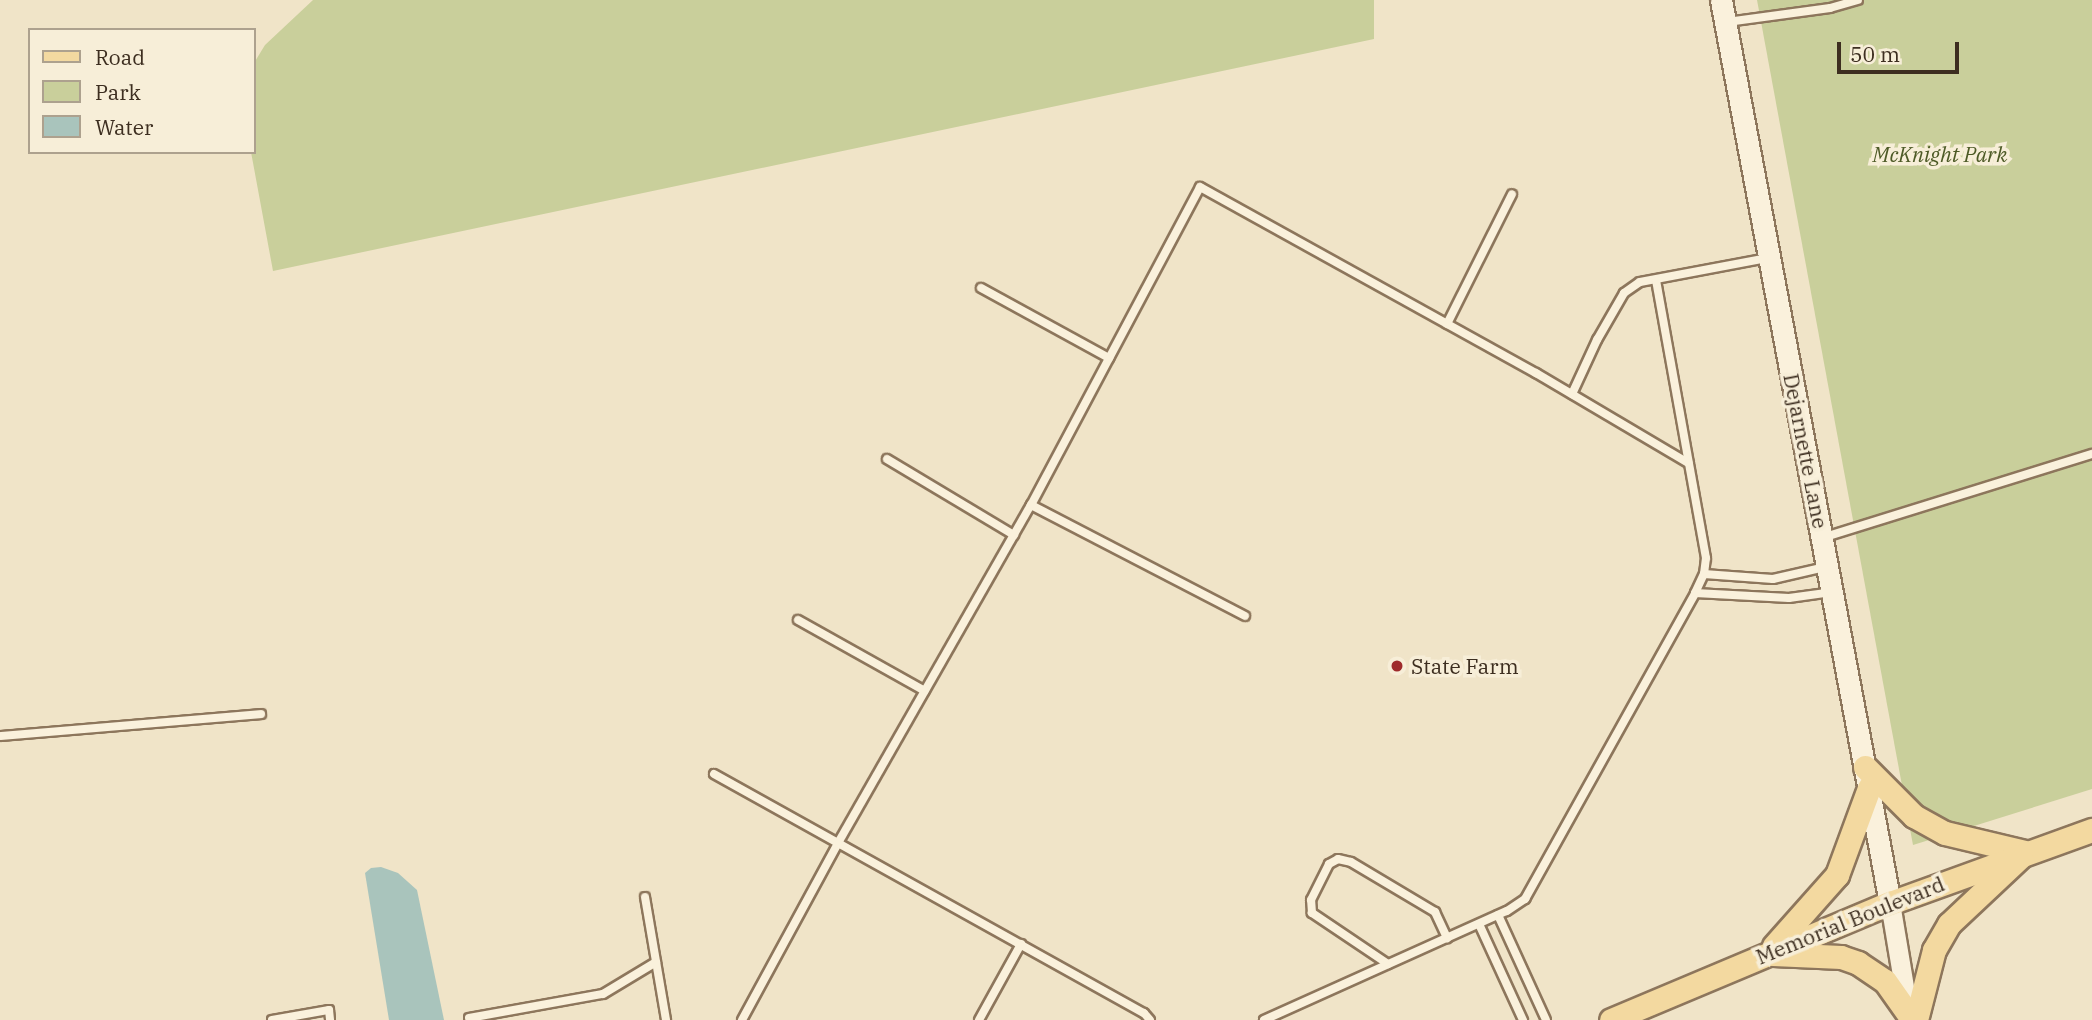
<!DOCTYPE html>
<style>
body{margin:0}
#map{position:relative;width:2092px;height:1020px;overflow:hidden;background:#f0e4c8;font-family:"IBM Plex Serif",serif}
div>[style]{position:absolute}
.green>*{inset:0;background:#c9cf9b}
.water>*{inset:0;background:#a9c4bc}
.roads{filter:drop-shadow(2px 0 #8d765c) drop-shadow(-2px 0 #8d765c) drop-shadow(0 2px #8d765c) drop-shadow(0 -2px #8d765c)}
.service>*{height:8px;margin:-4px;padding:0 4px;transform-origin:4px;border-radius:4px;background:#faf1dc}
.tertiary>*{height:19px;margin:-9.5px;padding:0 9.5px;transform-origin:9.5px;border-radius:9.5px;background:#faf1dc}
.secondary>*{height:21px;margin:-10.5px;padding:0 10.5px;transform-origin:10.5px;border-radius:10.5px;background:#faf1dc}
.primary>*{height:23px;margin:-11.5px;padding:0 11.5px;transform-origin:11.5px;border-radius:11.5px;background:#f3d9a0}
.dots>*{width:19px;height:19px;translate:-50% -50%;box-sizing:border-box;border:4px solid #f7eed8;border-radius:50%}
span{translate:-50% -50%;white-space:nowrap;text-align:center;line-height:1.15;-webkit-text-stroke:7px #f7eed8;paint-order:stroke}
.park-label{font-size:21px;color:#4d5a26;font-style:italic}
.street-label{font-size:21px;color:#3d2e20}
.poi-label{font-size:21px;color:#3d2e20}
.left{translate:0 -50%;text-align:left}
.legend{position:absolute;left:28px;top:28px;width:228px;height:126px;box-sizing:border-box;background:#f7eed8;border:2px solid #ada18e;margin:0;padding:9px 12px;list-style:none;font-size:21px;color:#3d2e20}
.legend li{display:flex;align-items:center;gap:14px;height:35px}
.legend b{width:35px;border:2px solid #ada18e}
.scale{position:absolute;left:1837px;top:42px;width:122px;height:32px;box-sizing:border-box;border:4px solid #3d2e20;border-top:0;padding-left:9px;font-size:21px;line-height:24px;white-space:nowrap;color:#3d2e20;-webkit-text-stroke:5px #f7eed8;paint-order:stroke}
</style>
<div id="map">
<div class="green">
<i style="clip-path:polygon(313px 0,1374px 0,1374px 39px,273px 271px,251px 152px,254px 152px,254px 63px,265px 45px)"></i>
<i style="clip-path:polygon(1757px 0,2092px 0,2092px 789px,1913px 845px)"></i>
</div>
<div class="water">
<i style="clip-path:polygon(381px 867px,398px 873px,417px 890px,444px 1020px,389px 1020px,365px 873px,371px 868px)"></i>
</div>
<div class="roads">
<div class="service">
<i style="left:1727px;top:22px;width:104px;rotate:-7.7deg"></i>
<i style="left:1830px;top:8px;width:29px;rotate:-16deg"></i>
<i style="left:981px;top:288px;width:146px;rotate:28.7deg"></i>
<i style="left:1447px;top:324px;width:145px;rotate:-63.4deg"></i>
<i style="left:1572px;top:394px;width:60px;rotate:-65.2deg"></i>
<i style="left:1597px;top:340px;width:54px;rotate:-60.1deg"></i>
<i style="left:1624px;top:293px;width:19px;rotate:-35deg"></i>
<i style="left:1640px;top:282px;width:129px;rotate:-10.7deg"></i>
<i style="left:887px;top:459px;width:148px;rotate:30.9deg"></i>
<i style="left:1031px;top:505px;width:241px;rotate:27.4deg"></i>
<i style="left:1822px;top:538px;width:283px;rotate:-17.3deg"></i>
<i style="left:1704px;top:574px;width:69px;rotate:4.1deg"></i>
<i style="left:1773px;top:579px;width:53px;rotate:-13deg"></i>
<i style="left:1695px;top:593px;width:94px;rotate:3deg"></i>
<i style="left:1789px;top:598px;width:43px;rotate:-7.9deg"></i>
<i style="left:798px;top:620px;width:145px;rotate:29.2deg"></i>
<i style="left:0;top:736px;width:262px;rotate:-4.8deg"></i>
<i style="left:714px;top:774px;width:492px;rotate:29.1deg"></i>
<i style="left:1144px;top:1013px;width:9px;rotate:49deg"></i>
<i style="left:645px;top:897px;width:125px;rotate:80.3deg"></i>
<i style="left:1498px;top:915px;width:115px;rotate:65.4deg"></i>
<i style="left:1479px;top:924px;width:106px;rotate:65.4deg"></i>
<i style="left:1388px;top:964px;width:92px;rotate:-146.1deg"></i>
<i style="left:1312px;top:913px;width:13px;rotate:-94deg"></i>
<i style="left:1311px;top:900px;width:40px;rotate:-63.4deg"></i>
<i style="left:1329px;top:864px;width:10px;rotate:-29deg"></i>
<i style="left:1338px;top:859px;width:13px;rotate:13deg"></i>
<i style="left:1351px;top:862px;width:98px;rotate:30.8deg"></i>
<i style="left:1435px;top:912px;width:29px;rotate:65deg"></i>
<i style="left:469px;top:1018px;width:136px;rotate:-10.2deg"></i>
<i style="left:603px;top:994px;width:62px;rotate:-31.1deg"></i>
<i style="left:272px;top:1020px;width:58px;rotate:-10deg"></i>
<i style="left:329px;top:1010px;width:10px;rotate:84deg"></i>
<i style="left:742px;top:1020px;width:201px;rotate:-61.5deg"></i>
<i style="left:838px;top:843px;width:389px;rotate:-60.3deg"></i>
<i style="left:1031px;top:505px;width:360px;rotate:-62deg"></i>
<i style="left:1200px;top:187px;width:384px;rotate:29deg"></i>
<i style="left:1536px;top:373px;width:177px;rotate:30.6deg"></i>
<i style="left:979px;top:1020px;width:87px;rotate:-61.1deg"></i>
<i style="left:1264px;top:1020px;width:266px;rotate:-24.2deg"></i>
<i style="left:1507px;top:911px;width:22px;rotate:-34deg"></i>
<i style="left:1525px;top:899px;width:350px;rotate:-60.9deg"></i>
<i style="left:1695px;top:593px;width:21px;rotate:-65deg"></i>
<i style="left:1704px;top:574px;width:16px;rotate:-83deg"></i>
<i style="left:1706px;top:558px;width:281px;rotate:-100.2deg"></i>
</div>
<div class="tertiary">
<i style="left:1890px;top:903px;width:115px;rotate:80.5deg"></i>
</div>
<div class="secondary">
<i style="left:1721px;top:0;width:919px;rotate:79.4deg"></i>
</div>
<div class="primary">
<i style="left:1865px;top:767px;width:69px;rotate:45deg"></i>
<i style="left:1914px;top:816px;width:35px;rotate:29deg"></i>
<i style="left:1945px;top:833px;width:82px;rotate:13.4deg"></i>
<i style="left:1774px;top:946px;width:95px;rotate:-48.4deg"></i>
<i style="left:1837px;top:875px;width:93px;rotate:-69.8deg"></i>
<i style="left:1773px;top:954px;width:68px;rotate:2.5deg"></i>
<i style="left:1841px;top:957px;width:18px;rotate:19deg"></i>
<i style="left:1858px;top:963px;width:32px;rotate:34deg"></i>
<i style="left:1885px;top:981px;width:42px;rotate:54.8deg"></i>
<i style="left:1611px;top:1020px;width:303px;rotate:-22.8deg"></i>
<i style="left:1890px;top:903px;width:215px;rotate:-19.9deg"></i>
<i style="left:1916px;top:1020px;width:72px;rotate:-75.6deg"></i>
<i style="left:1934px;top:950px;width:30px;rotate:-60deg"></i>
<i style="left:1949px;top:924px;width:98px;rotate:-43.3deg"></i>
</div>
</div>
<div class="dots">
<i style="left:1397px;top:666px;background:#9e2a2b"></i>
</div>
<div class="park-label">
<span style="left:1940px;top:154px">McKnight Park</span>
</div>
<div class="street-label">
<span style="left:1806px;top:451px;rotate:79deg">Dejarnette Lane</span>
<span style="left:1850px;top:920px;rotate:-22deg">Memorial Boulevard</span>
</div>
<div class="poi-label">
<span class="left" style="left:1411px;top:666px">State Farm</span>
</div>
<ul class="legend">
<li><b style="height:9px;background:#f3d9a0"></b>Road</li>
<li><b style="height:19px;background:#c9cf9b"></b>Park</li>
<li><b style="height:19px;background:#a9c4bc"></b>Water</li>
</ul>
<div class="scale">50 m</div>
</div>
